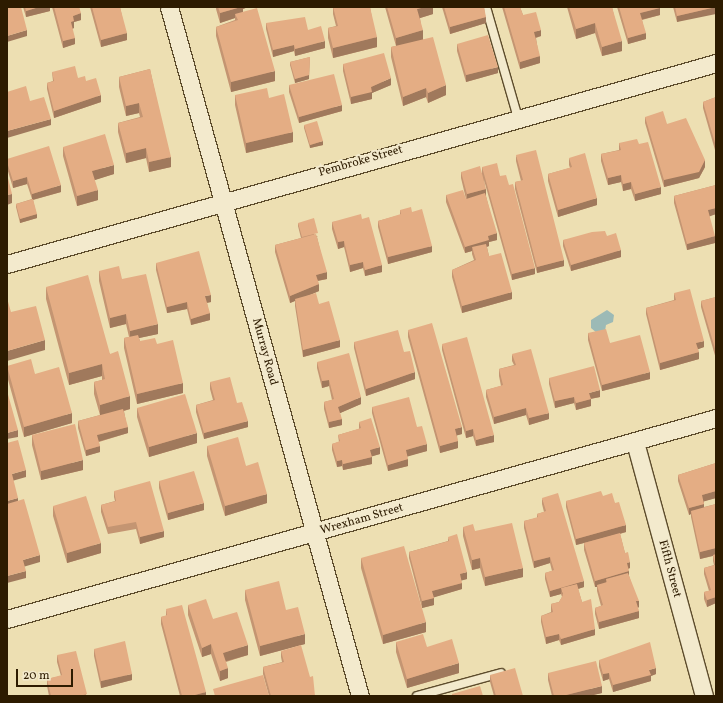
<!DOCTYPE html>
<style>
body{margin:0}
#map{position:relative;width:723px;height:703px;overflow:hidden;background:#eddfb2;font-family:Vollkorn,serif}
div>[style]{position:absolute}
.water>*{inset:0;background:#9cbab6}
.roads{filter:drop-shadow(1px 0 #5d4c2c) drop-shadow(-1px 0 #5d4c2c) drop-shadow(0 1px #5d4c2c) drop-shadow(0 -1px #5d4c2c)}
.service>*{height:8px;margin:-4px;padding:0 4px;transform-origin:4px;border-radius:4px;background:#f3eacd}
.minor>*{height:17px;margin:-8.5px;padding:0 8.5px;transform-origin:8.5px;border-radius:8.5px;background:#f3eacd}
.wall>*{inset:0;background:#c49572}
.shaded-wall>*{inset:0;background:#a0795c}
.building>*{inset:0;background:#e4ad84}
span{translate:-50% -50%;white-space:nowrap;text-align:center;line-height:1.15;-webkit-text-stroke:4px #f3eacd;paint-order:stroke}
.street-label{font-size:12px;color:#2d1b00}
.frame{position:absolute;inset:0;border:8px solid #2d1b00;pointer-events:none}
.scale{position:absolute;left:16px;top:669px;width:57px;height:18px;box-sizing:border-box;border:2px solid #2d1b00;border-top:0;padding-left:5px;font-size:12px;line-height:14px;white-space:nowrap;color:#2d1b00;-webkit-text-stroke:3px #f3eacd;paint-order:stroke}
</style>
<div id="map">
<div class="water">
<i style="clip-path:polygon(607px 310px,614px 315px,613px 322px,606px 325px,605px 331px,597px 333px,591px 328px,591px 320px)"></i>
</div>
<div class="roads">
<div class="service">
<i style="left:486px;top:7px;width:116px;rotate:73.9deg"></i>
<i style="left:417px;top:696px;width:87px;rotate:-15.3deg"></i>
</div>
<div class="minor">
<i style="left:169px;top:7px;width:715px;rotate:74.51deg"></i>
<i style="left:7px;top:264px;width:737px;rotate:-15.83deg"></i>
<i style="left:635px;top:442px;width:263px;rotate:74.8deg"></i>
<i style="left:7px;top:619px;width:737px;rotate:-15.83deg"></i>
</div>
</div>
<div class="wall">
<i style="clip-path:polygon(23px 7px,50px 7px,50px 11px,26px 17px)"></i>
<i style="clip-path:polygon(52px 7px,79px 7px,81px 20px,74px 22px,74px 28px,72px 29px,75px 44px,63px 48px)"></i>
<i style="clip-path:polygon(90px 7px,120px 7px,127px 40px,101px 47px)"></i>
<i style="clip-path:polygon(216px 7px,248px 7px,243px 9px,243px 12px,275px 81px,231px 92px,216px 36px,216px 27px,235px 20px,235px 18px,220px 23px,216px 9px)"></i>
<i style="clip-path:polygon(333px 7px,370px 7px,377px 47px,333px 58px,328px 38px,328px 28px,336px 26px,333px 14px)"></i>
<i style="clip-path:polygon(385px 7px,433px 7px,433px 14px,420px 18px,423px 39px,446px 95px,428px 103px,426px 97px,403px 106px,391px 57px,391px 47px,396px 46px)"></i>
<i style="clip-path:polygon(442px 7px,484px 7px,486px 23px,450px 34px)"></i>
<i style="clip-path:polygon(502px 7px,520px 7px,523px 15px,541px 36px,536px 38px,540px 63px,520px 69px)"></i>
<i style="clip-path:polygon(567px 7px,612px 7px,622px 51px,602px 56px,595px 33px,576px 39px)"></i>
<i style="clip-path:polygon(617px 7px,660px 7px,660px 15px,642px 20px,646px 39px,628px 44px)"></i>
<i style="clip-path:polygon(673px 7px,716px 7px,677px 22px)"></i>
<i style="clip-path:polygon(266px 23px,308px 30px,325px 48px,295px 56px,294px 51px,273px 57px,266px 29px)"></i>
<i style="clip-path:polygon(457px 44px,498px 73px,466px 82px,457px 51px)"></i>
<i style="clip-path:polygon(310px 57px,309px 79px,295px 83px,290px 65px,290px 62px)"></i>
<i style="clip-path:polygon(343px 64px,391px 85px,372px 93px,372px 99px,351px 104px,343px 71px)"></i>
<i style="clip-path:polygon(150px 69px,171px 167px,149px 172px,146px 158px,126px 163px,118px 132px,118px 123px,140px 117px,139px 113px,126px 116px,119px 87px,119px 77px)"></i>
<i style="clip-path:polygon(52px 72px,78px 78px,86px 81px,101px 102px,54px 118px,47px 89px,47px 83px,53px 81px)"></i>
<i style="clip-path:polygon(289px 85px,342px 111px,299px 123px,289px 92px)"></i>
<i style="clip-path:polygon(235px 95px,269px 98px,293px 142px,246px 153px,235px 105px)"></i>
<i style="clip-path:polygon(716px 97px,716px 150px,715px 150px,703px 108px,703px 102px)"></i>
<i style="clip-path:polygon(645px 117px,667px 124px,705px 167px,699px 178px,664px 187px,645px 123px)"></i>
<i style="clip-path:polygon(304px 125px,323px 145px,310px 148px,304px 128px)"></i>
<i style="clip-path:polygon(619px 143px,639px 144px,661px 194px,635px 201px,631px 189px,623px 191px,621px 182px,608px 185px,601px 161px,601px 154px,619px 150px)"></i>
<i style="clip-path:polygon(63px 147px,114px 174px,94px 180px,98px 200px,77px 206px,63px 156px)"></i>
<i style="clip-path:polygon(516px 155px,564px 266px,537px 273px,515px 189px,515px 182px,521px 181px,516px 161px)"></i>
<i style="clip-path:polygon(569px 158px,597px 205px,558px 217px,548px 181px,548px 174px,570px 168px,569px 165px)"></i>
<i style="clip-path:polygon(7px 159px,61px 192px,33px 200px,37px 218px,20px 223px,16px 207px,16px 204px,32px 199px,27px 184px,13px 188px,7px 168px)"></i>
<i style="clip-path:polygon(482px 167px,500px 176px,535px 274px,512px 280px,484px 180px,486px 196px,497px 240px,489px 242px,489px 246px,487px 247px,489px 256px,512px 299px,462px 313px,452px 277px,452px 270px,474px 260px,472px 254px,472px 251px,465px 253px,446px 202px,446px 195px,466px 199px,461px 178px,461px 172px,482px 173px)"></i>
<i style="clip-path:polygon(716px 185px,716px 214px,709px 216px,715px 243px,687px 250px,674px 203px,674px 196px)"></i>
<i style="clip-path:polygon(400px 210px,412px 212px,432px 252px,388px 264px,378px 227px,378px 221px,400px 215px)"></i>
<i style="clip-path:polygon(362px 219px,382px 272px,365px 276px,363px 268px,350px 272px,344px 247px,338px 249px,332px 229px,332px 222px)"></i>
<i style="clip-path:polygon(298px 223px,318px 237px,317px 237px,327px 279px,318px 281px,319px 291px,308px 296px,319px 304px,340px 347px,303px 357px,295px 306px,295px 301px,290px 303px,275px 252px,275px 245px,301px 238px,298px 226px)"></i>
<i style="clip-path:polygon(607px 236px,621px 257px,571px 271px,563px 246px,563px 240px)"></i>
<i style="clip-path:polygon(156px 263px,211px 302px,207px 303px,210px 320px,191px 325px,187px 309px,167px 313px,156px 270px)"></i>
<i style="clip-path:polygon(99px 271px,122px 279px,158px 334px,139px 338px,140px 341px,157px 344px,183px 393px,137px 404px,124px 348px,124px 338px,129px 337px,126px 324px,110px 328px,99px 281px)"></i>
<i style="clip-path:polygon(46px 287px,110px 354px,130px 409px,124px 411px,128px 433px,99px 442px,100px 452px,86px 456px,78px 428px,78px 421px,100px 415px,94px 394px,94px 382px,102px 380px,102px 376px,69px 385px,46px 299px)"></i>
<i style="clip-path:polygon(674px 293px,704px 347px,698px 349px,699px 359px,660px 370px,646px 314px,646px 308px,674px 300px)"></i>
<i style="clip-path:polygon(716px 297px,716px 359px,701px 307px,701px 301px)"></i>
<i style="clip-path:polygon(408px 330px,462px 434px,457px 435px,458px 448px,440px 453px,408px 337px)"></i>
<i style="clip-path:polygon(588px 333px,610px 343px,650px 379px,602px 391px,588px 340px)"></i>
<i style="clip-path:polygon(354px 342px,404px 352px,415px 379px,366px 396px,354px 348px)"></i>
<i style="clip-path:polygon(442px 344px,494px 442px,476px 446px,473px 436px,466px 438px,442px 350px)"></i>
<i style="clip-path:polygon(512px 354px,549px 419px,529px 425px,526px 415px,494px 424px,486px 397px,486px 390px,501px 386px,499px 376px,499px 369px,514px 365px,512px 361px)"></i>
<i style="clip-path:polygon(317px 362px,361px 404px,340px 413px,342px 425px,329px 428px,324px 409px,324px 402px,332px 400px,329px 386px,322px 388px,317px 368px)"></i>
<i style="clip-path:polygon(7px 366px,35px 374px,72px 423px,24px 437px,7px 376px)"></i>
<i style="clip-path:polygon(549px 378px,600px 397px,591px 399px,591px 406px,576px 410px,574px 403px,555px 408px,549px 384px)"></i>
<i style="clip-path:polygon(210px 382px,248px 427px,204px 439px,196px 412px,196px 405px,213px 400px,210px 389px)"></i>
<i style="clip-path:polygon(372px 407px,417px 427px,427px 451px,407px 456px,408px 466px,388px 471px,372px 413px)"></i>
<i style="clip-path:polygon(137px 408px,197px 443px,149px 457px,137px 417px)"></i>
<i style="clip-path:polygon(359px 422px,380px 454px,372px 456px,372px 464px,343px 470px,342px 466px,337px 467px,332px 450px,332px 444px,339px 442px,338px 435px,359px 429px)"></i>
<i style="clip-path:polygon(32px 435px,83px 470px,41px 480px,32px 445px)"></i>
<i style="clip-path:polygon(207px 446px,246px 466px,267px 503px,225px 516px,207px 456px)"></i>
<i style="clip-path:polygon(716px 463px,716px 498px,704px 501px,704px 507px,716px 504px,716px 603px,707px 607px,704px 599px,704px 592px,709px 591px,704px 574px,704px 568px,714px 565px,713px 561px,713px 556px,700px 559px,691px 517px,691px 514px,689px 515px,678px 481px,678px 475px)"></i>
<i style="clip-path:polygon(159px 481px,204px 510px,168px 520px,159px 488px)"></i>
<i style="clip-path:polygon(114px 491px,164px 537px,140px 544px,136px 529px,108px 534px,101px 512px,101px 505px,115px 501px,114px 497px)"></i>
<i style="clip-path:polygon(603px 496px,615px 503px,626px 532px,620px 534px,625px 553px,630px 568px,628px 569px,629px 576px,639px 607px,638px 608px,639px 618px,599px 629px,595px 614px,595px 608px,601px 606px,597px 591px,597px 587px,595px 587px,584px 550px,584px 543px,576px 545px,566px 507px,566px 501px)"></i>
<i style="clip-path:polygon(542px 498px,584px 587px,578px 589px,582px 602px,595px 635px,561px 645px,559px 640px,546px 644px,541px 622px,541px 616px,551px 612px,551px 604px,559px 602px,562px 597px,561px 594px,550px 597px,545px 579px,545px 573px,552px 571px,550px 563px,534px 568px,524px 528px,524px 521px,537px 518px,537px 514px,544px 512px,542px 504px)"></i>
<i style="clip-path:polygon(53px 506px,101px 553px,67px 563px,53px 516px)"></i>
<i style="clip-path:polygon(463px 527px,475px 531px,523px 577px,485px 586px,480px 568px,472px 570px,463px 536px)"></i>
<i style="clip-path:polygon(448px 537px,467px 579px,461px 580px,462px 589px,434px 597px,434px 605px,422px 608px,409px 558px,409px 552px,448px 541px)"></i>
<i style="clip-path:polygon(361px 558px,426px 632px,383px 644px,361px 568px)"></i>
<i style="clip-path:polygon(245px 590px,305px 644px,260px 656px,245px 600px)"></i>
<i style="clip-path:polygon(188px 605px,213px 619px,248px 655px,226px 662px,228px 678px,220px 681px,211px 654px,202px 657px,188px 615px)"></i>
<i style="clip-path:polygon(166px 609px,206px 696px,180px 696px,161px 624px,161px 617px,166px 616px)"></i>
<i style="clip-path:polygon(396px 642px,427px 647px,459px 673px,407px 688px,396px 652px)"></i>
<i style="clip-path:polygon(94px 649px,132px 680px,101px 688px,94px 656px)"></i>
<i style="clip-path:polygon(281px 651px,315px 696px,269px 696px,263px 674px,263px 667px,282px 662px,281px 657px)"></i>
<i style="clip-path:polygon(57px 655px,87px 696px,49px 696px,47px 686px,47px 679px,61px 676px,57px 662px)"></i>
<i style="clip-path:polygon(599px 660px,656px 674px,651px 676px,651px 681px,613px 692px,609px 679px,603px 681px,599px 667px)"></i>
<i style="clip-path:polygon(548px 673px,602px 693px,589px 696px,552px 696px,548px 680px)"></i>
<i style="clip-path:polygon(490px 675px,523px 696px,494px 696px,490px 682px)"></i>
</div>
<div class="shaded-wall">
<i style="clip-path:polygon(39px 7px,50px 7px,50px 11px,26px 17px,26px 11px)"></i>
<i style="clip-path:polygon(241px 7px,248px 7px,243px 9px,243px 16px,235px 14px,235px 18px,220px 23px,220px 13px)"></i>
<i style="clip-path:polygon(425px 7px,433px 7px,433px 14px,417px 19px,417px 9px)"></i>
<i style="clip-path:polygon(716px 7px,716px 14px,677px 22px,677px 16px)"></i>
<i style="clip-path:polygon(660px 8px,660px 15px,640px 20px,640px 13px)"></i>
<i style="clip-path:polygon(81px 13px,81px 20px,74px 22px,74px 28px,71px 29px,71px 22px,73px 16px)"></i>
<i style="clip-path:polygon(486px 17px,486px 23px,450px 34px,450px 27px)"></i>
<i style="clip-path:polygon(595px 23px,595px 33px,576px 39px,576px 29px)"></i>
<i style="clip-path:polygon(27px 30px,27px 36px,7px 42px,7px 36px)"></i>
<i style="clip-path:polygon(423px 30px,423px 40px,396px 47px,396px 38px)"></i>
<i style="clip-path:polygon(541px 30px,541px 36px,534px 38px,534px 32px)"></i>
<i style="clip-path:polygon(127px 33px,127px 40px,101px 47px,101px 40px)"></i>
<i style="clip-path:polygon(646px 33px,646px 39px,628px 44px,628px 38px)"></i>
<i style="clip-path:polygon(377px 37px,377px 47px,333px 58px,333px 48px)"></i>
<i style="clip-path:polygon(75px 38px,75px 44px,63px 48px,63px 41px)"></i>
<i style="clip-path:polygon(325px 41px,325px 48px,295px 56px,295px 49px)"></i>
<i style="clip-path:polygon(622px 41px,622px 51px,602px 56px,602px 47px)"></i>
<i style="clip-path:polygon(294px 45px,294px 51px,273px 57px,273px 50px)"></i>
<i style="clip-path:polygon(540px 56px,540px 63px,520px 69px,520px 62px)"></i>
<i style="clip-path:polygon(498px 67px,498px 73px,466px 82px,466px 75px)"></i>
<i style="clip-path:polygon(275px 71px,275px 81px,231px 92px,231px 82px)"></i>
<i style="clip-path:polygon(309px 75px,309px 79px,295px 83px,295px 79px)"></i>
<i style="clip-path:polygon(391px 78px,391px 85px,372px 93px,372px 99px,351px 104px,351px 97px,371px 87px)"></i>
<i style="clip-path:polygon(446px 85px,446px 95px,428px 103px,428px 93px)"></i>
<i style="clip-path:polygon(426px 88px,426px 97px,403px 106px,403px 97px)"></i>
<i style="clip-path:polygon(101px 95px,101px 102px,54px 118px,54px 111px)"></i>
<i style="clip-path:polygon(139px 103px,139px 113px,126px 116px,126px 106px)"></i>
<i style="clip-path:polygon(342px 105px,342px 111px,299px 123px,299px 117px)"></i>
<i style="clip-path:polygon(51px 119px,51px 125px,7px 138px,7px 131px)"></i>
<i style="clip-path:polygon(293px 132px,293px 142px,246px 153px,246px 143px)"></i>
<i style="clip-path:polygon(323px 141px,323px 145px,310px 148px,310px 145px)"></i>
<i style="clip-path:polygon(715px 143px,716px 143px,716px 150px,715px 150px)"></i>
<i style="clip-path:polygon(146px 148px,146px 158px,126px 163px,126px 153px)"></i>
<i style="clip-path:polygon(171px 157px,171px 167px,149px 172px,149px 162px)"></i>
<i style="clip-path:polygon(705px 160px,705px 167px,699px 178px,664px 187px,664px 180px)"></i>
<i style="clip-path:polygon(114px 165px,114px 174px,92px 181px,92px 171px)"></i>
<i style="clip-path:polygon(621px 175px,621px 182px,608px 185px,608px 178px)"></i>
<i style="clip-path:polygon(27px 177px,27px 184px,13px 188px,13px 181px)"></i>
<i style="clip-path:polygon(631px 182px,631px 189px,623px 191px,623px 184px)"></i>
<i style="clip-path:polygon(61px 185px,61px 192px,32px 200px,32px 194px)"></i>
<i style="clip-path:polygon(661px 187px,661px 194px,635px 201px,635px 194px)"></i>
<i style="clip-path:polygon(486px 189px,486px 196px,467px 201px,467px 194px)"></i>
<i style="clip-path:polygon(98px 190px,98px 200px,77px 206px,77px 196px)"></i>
<i style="clip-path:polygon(12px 194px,12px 203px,7px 205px,7px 195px)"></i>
<i style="clip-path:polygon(597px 198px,597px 205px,558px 217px,558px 210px)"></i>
<i style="clip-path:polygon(716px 208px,716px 214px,708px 217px,708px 210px)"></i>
<i style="clip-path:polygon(37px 214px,37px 218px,20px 223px,20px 219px)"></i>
<i style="clip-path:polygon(497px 233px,497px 240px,489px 242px,489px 246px,473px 251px,472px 247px,472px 251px,465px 253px,465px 247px,488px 236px)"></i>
<i style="clip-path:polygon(715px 236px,715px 243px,687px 250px,687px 244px)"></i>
<i style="clip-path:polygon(344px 241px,344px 247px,338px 249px,338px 242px)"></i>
<i style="clip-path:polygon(432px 246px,432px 252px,388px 264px,388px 257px)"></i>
<i style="clip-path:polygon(621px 250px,621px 257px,571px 271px,571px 265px)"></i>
<i style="clip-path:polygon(564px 260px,564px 266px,537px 273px,537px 267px)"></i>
<i style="clip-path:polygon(363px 262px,363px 268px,350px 272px,350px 265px)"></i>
<i style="clip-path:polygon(382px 265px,382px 272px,365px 276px,365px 270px)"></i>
<i style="clip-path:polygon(535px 268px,535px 274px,512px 280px,512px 274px)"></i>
<i style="clip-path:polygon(327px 272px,327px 279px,316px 281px,316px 275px)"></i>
<i style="clip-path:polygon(319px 284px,319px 291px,290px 303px,290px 296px)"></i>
<i style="clip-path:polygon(512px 292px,512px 299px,462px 313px,462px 306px)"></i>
<i style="clip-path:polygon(211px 295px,211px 302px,205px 303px,205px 296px)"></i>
<i style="clip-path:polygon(187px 302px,187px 309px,167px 313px,167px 307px)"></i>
<i style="clip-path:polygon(210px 313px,210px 320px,191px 325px,191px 319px)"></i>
<i style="clip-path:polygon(126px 314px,126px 324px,110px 328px,110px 318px)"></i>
<i style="clip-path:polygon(158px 324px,158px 334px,130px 340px,130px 331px)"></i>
<i style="clip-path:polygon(45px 340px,45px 350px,7px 361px,7px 351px)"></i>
<i style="clip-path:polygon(340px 340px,340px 347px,303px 357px,303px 350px)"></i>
<i style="clip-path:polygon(704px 341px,704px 347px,696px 350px,696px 343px)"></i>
<i style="clip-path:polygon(699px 352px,699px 359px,660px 370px,660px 363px)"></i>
<i style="clip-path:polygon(102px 364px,102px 376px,69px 385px,69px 373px)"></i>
<i style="clip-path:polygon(415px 372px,415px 379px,366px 396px,366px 389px)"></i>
<i style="clip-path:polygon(650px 372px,650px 379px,602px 391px,602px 385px)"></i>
<i style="clip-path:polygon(329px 380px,329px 386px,322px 388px,322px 381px)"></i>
<i style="clip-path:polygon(183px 383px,183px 393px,137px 404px,137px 394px)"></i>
<i style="clip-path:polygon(600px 390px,600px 397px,589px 399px,589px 393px)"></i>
<i style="clip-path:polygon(130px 396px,130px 409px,100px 417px,100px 405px)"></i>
<i style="clip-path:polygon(361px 397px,361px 404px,338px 414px,338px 407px)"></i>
<i style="clip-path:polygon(574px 397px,574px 403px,555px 408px,555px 401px)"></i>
<i style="clip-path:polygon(591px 399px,591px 406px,576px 410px,576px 403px)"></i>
<i style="clip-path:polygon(526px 408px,526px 415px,494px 424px,494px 417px)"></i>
<i style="clip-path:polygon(72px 413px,72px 423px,24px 437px,24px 427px)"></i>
<i style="clip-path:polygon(549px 413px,549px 419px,529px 425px,529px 418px)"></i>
<i style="clip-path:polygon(342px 419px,342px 425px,329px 428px,329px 422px)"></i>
<i style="clip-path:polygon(248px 421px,248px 427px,204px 439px,204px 433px)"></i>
<i style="clip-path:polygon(128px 427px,128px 433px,97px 442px,97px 435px)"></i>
<i style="clip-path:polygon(462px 427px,462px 434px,455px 436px,455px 429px)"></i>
<i style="clip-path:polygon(473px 429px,473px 436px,466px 438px,466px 431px)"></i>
<i style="clip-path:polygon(18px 430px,18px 437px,7px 439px,7px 433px)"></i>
<i style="clip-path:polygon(197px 433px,197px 443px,149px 457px,149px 447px)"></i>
<i style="clip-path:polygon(494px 435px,494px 442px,476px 446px,476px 440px)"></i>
<i style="clip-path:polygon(458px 441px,458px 448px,440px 453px,440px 446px)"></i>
<i style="clip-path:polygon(427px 444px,427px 451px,406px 457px,406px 450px)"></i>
<i style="clip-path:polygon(100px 446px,100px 452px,86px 456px,86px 450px)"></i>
<i style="clip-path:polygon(380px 447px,380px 454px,370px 457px,370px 450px)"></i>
<i style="clip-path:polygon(372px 457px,372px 464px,343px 470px,343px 464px)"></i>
<i style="clip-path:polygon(408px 459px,408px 466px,388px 471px,388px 465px)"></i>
<i style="clip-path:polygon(83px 460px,83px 470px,41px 480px,41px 471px)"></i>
<i style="clip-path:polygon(342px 460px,342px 466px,337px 467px,337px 461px)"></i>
<i style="clip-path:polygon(26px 470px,26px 477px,12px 481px,12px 474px)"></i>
<i style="clip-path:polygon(716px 491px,716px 498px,702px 502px,702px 495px)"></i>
<i style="clip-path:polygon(267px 494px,267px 503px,225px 516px,225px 506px)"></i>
<i style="clip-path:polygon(18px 498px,18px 505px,7px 508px,7px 501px)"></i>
<i style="clip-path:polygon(204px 503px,204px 510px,168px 520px,168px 513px)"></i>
<i style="clip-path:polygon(704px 504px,704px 510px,691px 511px,691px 514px,689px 515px,689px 508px)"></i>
<i style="clip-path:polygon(626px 525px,626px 532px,576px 545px,576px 539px)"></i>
<i style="clip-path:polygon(164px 531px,164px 537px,140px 544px,140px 537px)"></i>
<i style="clip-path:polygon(101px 543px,101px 553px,67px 563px,67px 553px)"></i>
<i style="clip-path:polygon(716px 548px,716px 555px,700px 559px,700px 552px)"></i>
<i style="clip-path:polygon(40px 555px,40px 562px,23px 567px,23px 560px)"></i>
<i style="clip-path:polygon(550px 557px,550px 563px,534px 568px,534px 561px)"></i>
<i style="clip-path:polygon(480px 558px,480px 568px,472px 570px,472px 560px)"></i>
<i style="clip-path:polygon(630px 562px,630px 568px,627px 569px,627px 563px)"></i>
<i style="clip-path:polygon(523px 568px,523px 577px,485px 586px,485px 577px)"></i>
<i style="clip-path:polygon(26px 571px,26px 578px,7px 583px,7px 576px)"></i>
<i style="clip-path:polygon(629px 571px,629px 578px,606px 579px,606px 584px,597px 585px,597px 587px,595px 587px,595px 581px)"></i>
<i style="clip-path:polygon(467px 572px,467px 579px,460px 581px,460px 574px)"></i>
<i style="clip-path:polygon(584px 581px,584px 587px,562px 594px,561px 588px,561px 594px,550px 597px,550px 591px)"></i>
<i style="clip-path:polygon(462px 583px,462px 589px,432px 598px,432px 591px)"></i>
<i style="clip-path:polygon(716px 597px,716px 603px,707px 607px,707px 600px)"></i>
<i style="clip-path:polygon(434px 598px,434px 605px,422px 608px,422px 601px)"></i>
<i style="clip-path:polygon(636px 601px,639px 601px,639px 607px,636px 608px)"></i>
<i style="clip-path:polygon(639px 611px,639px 618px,599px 629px,599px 622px)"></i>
<i style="clip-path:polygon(426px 622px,426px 632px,383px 644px,383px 635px)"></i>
<i style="clip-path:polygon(595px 629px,595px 635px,561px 645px,561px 639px)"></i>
<i style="clip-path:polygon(305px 634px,305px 644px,260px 656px,260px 646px)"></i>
<i style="clip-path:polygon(559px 634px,559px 640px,546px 644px,546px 637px)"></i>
<i style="clip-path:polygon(211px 644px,211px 654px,202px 657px,202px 648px)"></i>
<i style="clip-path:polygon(248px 645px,248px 655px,223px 662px,223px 653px)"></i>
<i style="clip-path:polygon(459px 663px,459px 673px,407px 688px,407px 679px)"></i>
<i style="clip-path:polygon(228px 668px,228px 678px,220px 681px,220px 671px)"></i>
<i style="clip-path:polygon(656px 668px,656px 674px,651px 676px,651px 681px,613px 692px,613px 685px,649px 670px)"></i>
<i style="clip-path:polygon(609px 673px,609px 679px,603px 681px,603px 674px)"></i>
<i style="clip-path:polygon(132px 674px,132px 680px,101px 688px,101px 681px)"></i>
<i style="clip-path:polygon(602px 686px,602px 693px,589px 696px,562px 696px)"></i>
<i style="clip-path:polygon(206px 692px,206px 696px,191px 696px)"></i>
</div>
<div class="building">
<i style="clip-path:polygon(7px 7px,21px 7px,27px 30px,7px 36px)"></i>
<i style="clip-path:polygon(25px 7px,39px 7px,26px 11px)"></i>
<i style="clip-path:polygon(54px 7px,79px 7px,81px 13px,73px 16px,74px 21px,71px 22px,75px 38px,63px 41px)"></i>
<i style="clip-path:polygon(92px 7px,120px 7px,127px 33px,101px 40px)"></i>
<i style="clip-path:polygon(218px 7px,241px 7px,220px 13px)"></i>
<i style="clip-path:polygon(333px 7px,370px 7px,377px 37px,333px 48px,328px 28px,338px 26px)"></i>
<i style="clip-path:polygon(387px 7px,425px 7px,417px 9px,423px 30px,396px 38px)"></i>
<i style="clip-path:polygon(444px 7px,484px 7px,486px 17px,450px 27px)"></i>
<i style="clip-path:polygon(504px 7px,520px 7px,523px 15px,536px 12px,541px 30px,534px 32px,540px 56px,520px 62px)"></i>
<i style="clip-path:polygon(569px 7px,612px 7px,622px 41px,602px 47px,595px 23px,576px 29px)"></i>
<i style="clip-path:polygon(619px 7px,660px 7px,660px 8px,640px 13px,646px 33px,628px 38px)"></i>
<i style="clip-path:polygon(675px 7px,716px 7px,677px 16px)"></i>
<i style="clip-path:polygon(257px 8px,275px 71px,231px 82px,216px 27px,238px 20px,235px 14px)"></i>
<i style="clip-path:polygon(305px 17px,308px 30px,321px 26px,325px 41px,295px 49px,294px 45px,273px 50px,266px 23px)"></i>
<i style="clip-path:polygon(488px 35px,498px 67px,466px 75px,457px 44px)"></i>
<i style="clip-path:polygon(433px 37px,446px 85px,428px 93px,426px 88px,403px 97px,391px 47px)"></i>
<i style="clip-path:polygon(384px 53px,391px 78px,371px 87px,372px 92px,351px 97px,343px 64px)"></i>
<i style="clip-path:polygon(310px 57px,309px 75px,295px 79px,290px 62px)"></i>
<i style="clip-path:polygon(75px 66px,78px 78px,85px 76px,86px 81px,96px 78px,101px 95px,54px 111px,47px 83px,54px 81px,52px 72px)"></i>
<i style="clip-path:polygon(150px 69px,171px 157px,149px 162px,146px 148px,126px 153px,118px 123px,143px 117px,139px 103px,126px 106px,119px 77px)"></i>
<i style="clip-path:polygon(334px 74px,342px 105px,299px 117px,289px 85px)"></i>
<i style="clip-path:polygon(26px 86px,30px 101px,44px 97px,51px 119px,7px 131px,7px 92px)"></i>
<i style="clip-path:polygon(267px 88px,269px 98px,284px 94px,293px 132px,246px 143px,235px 95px)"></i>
<i style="clip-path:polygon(716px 97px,716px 143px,715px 143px,703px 102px)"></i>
<i style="clip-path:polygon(663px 111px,667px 124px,686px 118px,705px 160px,699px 172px,664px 180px,645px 117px)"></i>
<i style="clip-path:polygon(317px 121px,323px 141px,310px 145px,304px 125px)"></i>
<i style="clip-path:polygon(105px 134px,114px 165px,92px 171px,98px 190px,77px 196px,63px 147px)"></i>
<i style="clip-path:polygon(637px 139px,639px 144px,648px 142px,661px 187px,635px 194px,631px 182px,623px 184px,621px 175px,608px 178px,601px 154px,621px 150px,619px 143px)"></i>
<i style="clip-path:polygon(49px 146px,61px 185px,32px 194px,27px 177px,13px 181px,7px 162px,7px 159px)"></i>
<i style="clip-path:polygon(536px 150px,564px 260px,537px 267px,515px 182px,523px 180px,516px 155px)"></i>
<i style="clip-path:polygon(585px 153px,597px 198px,558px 210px,548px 174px,572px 167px,569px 158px)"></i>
<i style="clip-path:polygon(497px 163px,500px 176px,506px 175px,509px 185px,513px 184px,535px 268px,512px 274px,482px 167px)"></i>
<i style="clip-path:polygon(480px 166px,486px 189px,467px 194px,461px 172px)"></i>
<i style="clip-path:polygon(7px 174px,12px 194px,7px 195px)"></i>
<i style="clip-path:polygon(716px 185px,716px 208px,708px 210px,715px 236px,687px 244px,674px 196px)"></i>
<i style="clip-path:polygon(463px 190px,466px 199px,485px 193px,497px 233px,488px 236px,489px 240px,465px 247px,446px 195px)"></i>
<i style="clip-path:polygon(33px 199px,37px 214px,20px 219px,16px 204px)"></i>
<i style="clip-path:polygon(411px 207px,412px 212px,422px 209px,432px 246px,388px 257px,378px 221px,401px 214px,400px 210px)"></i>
<i style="clip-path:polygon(361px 214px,362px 219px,369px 217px,382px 265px,365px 270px,363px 262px,350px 265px,344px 241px,338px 242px,332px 222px)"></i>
<i style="clip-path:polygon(314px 218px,318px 233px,302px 237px,298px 223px)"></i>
<i style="clip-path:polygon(605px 231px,607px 236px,616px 233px,621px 250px,571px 265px,563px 240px,592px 232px)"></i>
<i style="clip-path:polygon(316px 234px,327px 272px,316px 275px,319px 284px,290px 296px,275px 245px)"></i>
<i style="clip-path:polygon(486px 244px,489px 256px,501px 253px,512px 292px,462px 306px,452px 270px,476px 260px,472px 247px)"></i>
<i style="clip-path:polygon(199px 251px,211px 295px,205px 296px,210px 313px,191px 319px,187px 302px,167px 307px,156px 263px)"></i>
<i style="clip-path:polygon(119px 266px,122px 279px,146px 274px,158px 324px,130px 331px,126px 314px,110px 318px,99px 271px)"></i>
<i style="clip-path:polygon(88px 275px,110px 354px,118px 351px,130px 396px,100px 405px,94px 382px,105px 379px,102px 364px,69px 373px,46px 287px)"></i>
<i style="clip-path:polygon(690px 289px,704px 341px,696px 343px,699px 352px,660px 363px,646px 308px,676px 300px,674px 293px)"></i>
<i style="clip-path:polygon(316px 293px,319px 304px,329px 301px,340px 340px,303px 350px,295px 299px)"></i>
<i style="clip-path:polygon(716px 297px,716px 352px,701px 301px)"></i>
<i style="clip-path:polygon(7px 298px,11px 312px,36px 306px,45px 340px,7px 351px)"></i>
<i style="clip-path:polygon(432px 323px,462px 427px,455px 429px,458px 441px,440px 446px,408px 330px)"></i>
<i style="clip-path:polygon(606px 329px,610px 343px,640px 335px,650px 372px,602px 385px,588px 333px)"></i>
<i style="clip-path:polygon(398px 330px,404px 352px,410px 351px,415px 372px,366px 389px,354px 342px)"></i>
<i style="clip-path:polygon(138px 335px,140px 341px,155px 338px,157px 344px,173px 340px,183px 383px,137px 394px,124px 338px)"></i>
<i style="clip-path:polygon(467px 337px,494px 435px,476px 440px,473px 429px,466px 431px,442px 344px)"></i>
<i style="clip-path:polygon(531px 349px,549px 413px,529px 418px,526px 408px,494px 417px,486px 390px,503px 385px,499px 369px,516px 365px,512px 354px)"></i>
<i style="clip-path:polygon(349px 353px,361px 397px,338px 407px,342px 419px,329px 422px,324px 402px,334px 399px,329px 380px,322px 381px,317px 362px)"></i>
<i style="clip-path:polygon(31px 359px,35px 374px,59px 367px,72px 413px,24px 427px,7px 366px)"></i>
<i style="clip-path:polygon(594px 366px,600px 390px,589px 393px,591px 399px,576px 403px,574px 397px,555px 401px,549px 378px)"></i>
<i style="clip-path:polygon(230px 377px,237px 403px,242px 402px,248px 421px,204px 433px,196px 405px,215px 400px,210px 382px)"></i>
<i style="clip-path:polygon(7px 391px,18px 430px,7px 433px)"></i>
<i style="clip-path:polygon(185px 394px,197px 433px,149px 447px,137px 408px)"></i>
<i style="clip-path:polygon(409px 397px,417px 427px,422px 426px,427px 444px,406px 450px,408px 459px,388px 465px,372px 407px)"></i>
<i style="clip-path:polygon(123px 409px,128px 427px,97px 435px,100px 446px,86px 450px,78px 421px)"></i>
<i style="clip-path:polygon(371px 418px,380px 447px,370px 450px,372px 457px,343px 464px,342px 460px,337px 461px,332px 444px,340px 441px,338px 435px,361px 428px,359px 422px)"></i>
<i style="clip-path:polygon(75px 424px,83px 460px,41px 471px,32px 435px)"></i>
<i style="clip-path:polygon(238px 437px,246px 466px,258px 462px,267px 494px,225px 506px,207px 446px)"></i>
<i style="clip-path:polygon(18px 440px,26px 470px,12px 474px,18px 498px,7px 501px,7px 443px)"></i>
<i style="clip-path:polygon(716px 463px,716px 491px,702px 495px,704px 504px,689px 508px,678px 475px)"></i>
<i style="clip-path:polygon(194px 471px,204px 503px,168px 513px,159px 481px)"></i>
<i style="clip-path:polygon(150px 481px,164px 531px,140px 537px,136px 522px,108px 527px,101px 505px,116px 501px,114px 491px)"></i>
<i style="clip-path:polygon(601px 491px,603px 496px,612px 493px,615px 503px,619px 502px,626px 525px,576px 539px,566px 501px)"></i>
<i style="clip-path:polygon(558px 493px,584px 581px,550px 591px,545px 573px,554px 570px,550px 557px,534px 561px,524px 521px,538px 517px,537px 514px,546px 511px,542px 498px)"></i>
<i style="clip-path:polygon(86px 496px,101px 543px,67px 553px,53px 506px)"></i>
<i style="clip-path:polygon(24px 499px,40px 555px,23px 560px,26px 571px,7px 576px,7px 504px)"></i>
<i style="clip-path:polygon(716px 504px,716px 548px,700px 552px,691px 511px)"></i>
<i style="clip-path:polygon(512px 523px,523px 568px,485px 577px,480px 558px,472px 560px,463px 527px,473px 524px,475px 531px)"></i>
<i style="clip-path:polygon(620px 533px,625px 553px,628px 552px,630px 562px,627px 563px,629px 571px,595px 581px,584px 543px)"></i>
<i style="clip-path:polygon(457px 534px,467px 572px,460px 574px,462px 583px,432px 591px,434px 598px,422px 601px,409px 552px,449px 541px,448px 537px)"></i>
<i style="clip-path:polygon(404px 546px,426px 622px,383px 635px,361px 558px)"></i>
<i style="clip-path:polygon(716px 554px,716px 597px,707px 600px,704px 592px,711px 590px,704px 568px,715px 565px,713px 555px)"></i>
<i style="clip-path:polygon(628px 573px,639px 601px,636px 601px,639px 611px,599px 622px,595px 608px,603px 605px,597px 585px,607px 582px,606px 579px)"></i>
<i style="clip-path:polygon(279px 581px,286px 610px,298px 607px,305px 634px,260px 646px,245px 590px)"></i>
<i style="clip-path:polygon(577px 584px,582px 602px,591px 599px,595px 629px,561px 639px,559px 634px,546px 637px,541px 616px,553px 612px,551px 604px,559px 602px,563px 595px,561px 588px)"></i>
<i style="clip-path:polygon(206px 599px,213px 619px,237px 612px,248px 645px,223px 653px,228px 668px,220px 671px,211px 644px,202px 648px,188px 605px)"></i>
<i style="clip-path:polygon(182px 605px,206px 692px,191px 696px,182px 696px,161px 617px,167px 615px,166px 609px)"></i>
<i style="clip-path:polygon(423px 634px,427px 647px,452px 639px,459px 663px,407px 679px,396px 642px)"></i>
<i style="clip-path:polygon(125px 641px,132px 674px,101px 681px,94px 649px)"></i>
<i style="clip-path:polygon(650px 642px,656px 668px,649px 670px,651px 675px,613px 685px,609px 673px,603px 674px,599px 660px)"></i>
<i style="clip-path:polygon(301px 645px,310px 677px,313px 676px,315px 696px,271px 696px,263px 667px,284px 662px,281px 651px)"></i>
<i style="clip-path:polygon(76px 651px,87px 694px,80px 696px,51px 696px,47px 679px,62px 675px,57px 655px)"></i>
<i style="clip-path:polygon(596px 661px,602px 686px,562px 696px,554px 696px,548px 673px)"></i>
<i style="clip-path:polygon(515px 668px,523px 696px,496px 696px,490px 675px)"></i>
<i style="clip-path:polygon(263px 675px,269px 696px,215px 696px,213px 689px)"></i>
<i style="clip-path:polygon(480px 686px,483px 696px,452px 696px,452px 694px)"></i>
</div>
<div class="street-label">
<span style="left:361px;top:162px;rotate:-16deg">Pembroke Street</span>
<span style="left:264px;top:352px;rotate:75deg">Murray Road</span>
<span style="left:362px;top:520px;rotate:-16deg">Wrexham Street</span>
<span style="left:669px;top:569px;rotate:75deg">Fifth Street</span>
</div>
<div class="frame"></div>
<div class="scale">20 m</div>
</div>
